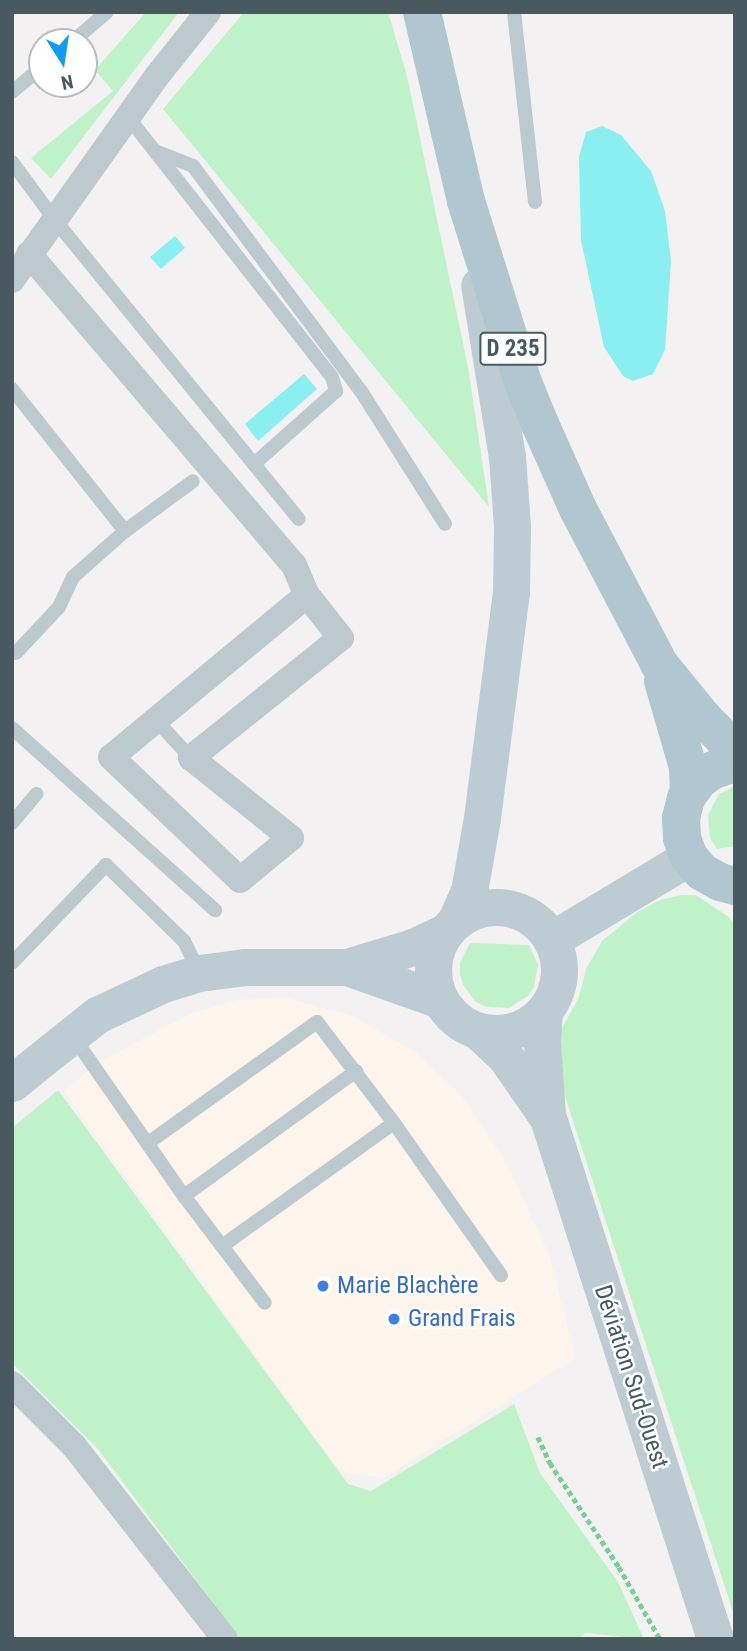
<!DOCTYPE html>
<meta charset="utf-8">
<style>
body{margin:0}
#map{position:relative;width:747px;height:1651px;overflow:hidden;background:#f4f1f2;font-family:"Roboto Condensed",sans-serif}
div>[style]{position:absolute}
.commercial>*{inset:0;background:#fdf5ec}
.green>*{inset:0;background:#bff2c9}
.water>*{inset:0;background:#8beef0}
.path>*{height:4.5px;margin-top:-2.25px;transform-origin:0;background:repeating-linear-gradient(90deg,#75d192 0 5px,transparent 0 8.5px)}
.lane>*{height:14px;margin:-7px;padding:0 7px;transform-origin:7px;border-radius:7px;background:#bcc9ce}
.street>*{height:26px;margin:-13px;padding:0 13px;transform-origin:13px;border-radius:13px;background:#bcc9ce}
.secondary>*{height:37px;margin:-18.5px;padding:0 18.5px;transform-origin:18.5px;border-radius:18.5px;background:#bdccd3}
.secondary>.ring{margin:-18.5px;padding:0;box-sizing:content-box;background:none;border:37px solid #bdccd3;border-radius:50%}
.primary>*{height:38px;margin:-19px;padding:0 19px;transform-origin:19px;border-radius:19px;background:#b0c7d1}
.dots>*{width:19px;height:19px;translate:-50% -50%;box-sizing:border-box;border:4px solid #fff;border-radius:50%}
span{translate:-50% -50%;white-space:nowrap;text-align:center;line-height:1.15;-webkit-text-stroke:5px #fff;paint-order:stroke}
.shield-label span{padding:2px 5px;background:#fff;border:2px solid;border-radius:5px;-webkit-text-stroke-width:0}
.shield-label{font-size:23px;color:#485960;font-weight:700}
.shop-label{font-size:24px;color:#366cbe}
.left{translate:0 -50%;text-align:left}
.street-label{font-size:24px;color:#485960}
.frame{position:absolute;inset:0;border:14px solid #485960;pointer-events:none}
.north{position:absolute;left:28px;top:28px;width:70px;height:70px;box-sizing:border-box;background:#fff;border:2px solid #b6bdbf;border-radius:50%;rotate:168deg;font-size:19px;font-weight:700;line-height:28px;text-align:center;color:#485960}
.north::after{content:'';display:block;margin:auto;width:24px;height:32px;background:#129ced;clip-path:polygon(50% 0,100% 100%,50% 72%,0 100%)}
</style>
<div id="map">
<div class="commercial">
<i style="clip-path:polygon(283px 997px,350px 1015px,414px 1051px,461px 1095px,508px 1166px,550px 1257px,575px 1358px,383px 1478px,341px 1472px,64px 1092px,97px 1063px,192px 1013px,237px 1000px)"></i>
</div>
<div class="green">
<i style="clip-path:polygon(146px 12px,179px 12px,51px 179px,31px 158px,113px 91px,95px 70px)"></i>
<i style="clip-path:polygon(244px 12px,388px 12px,407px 76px,468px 367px,489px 507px,163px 109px)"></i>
<i style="clip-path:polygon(735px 786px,735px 846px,717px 849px,710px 838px,708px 815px,719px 794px)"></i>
<i style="clip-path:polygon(681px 895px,696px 895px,729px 917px,735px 926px,735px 1618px,564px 1093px,559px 1034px,579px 997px,586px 969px,602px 941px,636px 913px,660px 900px)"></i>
<i style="clip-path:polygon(470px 943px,529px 945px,538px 965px,534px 987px,528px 996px,509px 1008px,487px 1007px,476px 1002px,463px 985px,460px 974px,460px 963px)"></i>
<i style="clip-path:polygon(58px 1090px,348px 1484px,371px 1491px,514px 1404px,540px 1473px,618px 1582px,644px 1639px,586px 1633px,578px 1639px,240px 1639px,98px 1449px,12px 1363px,12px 1128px)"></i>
</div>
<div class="water">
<i style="clip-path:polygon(602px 126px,621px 135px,651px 171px,665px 211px,671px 261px,665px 350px,653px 374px,633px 381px,623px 376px,604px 347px,581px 240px,579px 157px,586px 132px)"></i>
<i style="clip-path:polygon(175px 236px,185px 248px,161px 269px,150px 257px)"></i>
<i style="clip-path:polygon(304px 374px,317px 389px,258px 441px,245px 424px)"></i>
</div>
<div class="path">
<i style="left:538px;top:1437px;width:29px;rotate:65deg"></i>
<i style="left:550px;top:1463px;width:125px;rotate:56.4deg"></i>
<i style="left:619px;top:1567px;width:83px;rotate:60.3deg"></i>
</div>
<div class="lane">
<i style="left:514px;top:12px;width:191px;rotate:83.7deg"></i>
<i style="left:72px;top:42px;width:46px;rotate:-40.6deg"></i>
<i style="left:12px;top:92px;width:39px;rotate:-40deg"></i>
<i style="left:128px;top:117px;width:330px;rotate:51.9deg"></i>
<i style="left:332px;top:377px;width:15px;rotate:74deg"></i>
<i style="left:336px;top:391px;width:110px;rotate:138.3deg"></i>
<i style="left:155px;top:151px;width:41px;rotate:21.5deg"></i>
<i style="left:193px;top:166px;width:281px;rotate:53.3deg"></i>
<i style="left:361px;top:391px;width:157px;rotate:57.7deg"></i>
<i style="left:12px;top:162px;width:71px;rotate:53.6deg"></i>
<i style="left:54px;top:219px;width:387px;rotate:50.8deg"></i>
<i style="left:12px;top:389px;width:181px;rotate:51.5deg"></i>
<i style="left:125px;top:531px;width:69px;rotate:138.5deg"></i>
<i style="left:73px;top:577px;width:33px;rotate:115deg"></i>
<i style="left:59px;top:607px;width:63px;rotate:133.1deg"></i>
<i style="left:125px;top:531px;width:84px;rotate:-36.3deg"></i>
<i style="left:155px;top:719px;width:53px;rotate:47.3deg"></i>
<i style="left:12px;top:728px;width:273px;rotate:41.9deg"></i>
<i style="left:12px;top:823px;width:38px;rotate:-50deg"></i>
<i style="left:12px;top:963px;width:136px;rotate:-46.2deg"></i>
<i style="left:106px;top:865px;width:109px;rotate:44.3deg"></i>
<i style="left:184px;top:941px;width:34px;rotate:64deg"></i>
<i style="left:72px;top:1035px;width:196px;rotate:55.2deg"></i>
<i style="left:184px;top:1196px;width:63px;rotate:52.8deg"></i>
<i style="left:222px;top:1246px;width:211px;rotate:-35.6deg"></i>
<i style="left:394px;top:1123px;width:127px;rotate:-127.3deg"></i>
<i style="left:317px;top:1022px;width:208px;rotate:144.4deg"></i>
<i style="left:394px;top:1123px;width:186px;rotate:54.9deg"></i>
<i style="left:184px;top:1196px;width:213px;rotate:-36deg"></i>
<i style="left:222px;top:1246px;width:71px;rotate:53deg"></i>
</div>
<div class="street">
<i style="left:29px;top:254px;width:409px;rotate:49.6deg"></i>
<i style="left:294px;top:565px;width:33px;rotate:67deg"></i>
<i style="left:307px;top:595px;width:254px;rotate:140.4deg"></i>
<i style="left:111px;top:757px;width:178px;rotate:43.6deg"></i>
<i style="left:240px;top:880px;width:66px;rotate:-39.5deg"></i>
<i style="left:291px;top:838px;width:128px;rotate:-141.3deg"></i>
<i style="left:191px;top:758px;width:192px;rotate:-38.7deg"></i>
<i style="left:341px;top:638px;width:55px;rotate:-128.3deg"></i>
<i style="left:12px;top:280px;width:250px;rotate:-54.6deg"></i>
<i style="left:157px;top:76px;width:82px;rotate:-51.4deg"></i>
<i style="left:12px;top:1384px;width:88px;rotate:45deg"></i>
<i style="left:74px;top:1446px;width:245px;rotate:52deg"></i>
</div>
<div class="secondary">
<i class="ring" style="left:433px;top:907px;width:89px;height:89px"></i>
<i style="left:456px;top:920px;width:32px;rotate:-66deg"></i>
<i style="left:469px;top:891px;width:74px;rotate:-79.9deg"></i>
<i style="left:482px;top:818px;width:227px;rotate:-82.7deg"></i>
<i style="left:511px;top:593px;width:67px;rotate:-89.1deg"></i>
<i style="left:512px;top:526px;width:69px;rotate:-94.1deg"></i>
<i style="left:507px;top:457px;width:174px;rotate:-99.2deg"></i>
<i style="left:551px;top:940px;width:161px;rotate:-31deg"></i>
<i style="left:347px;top:967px;width:99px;rotate:19.5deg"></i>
<i style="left:544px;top:1011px;width:31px;rotate:94deg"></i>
<i style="left:542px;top:1042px;width:73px;rotate:86.1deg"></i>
<i style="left:547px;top:1115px;width:550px;rotate:72.22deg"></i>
<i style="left:478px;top:1031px;width:37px;rotate:43deg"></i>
<i style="left:505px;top:1056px;width:70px;rotate:55.4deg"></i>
<i style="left:12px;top:1083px;width:109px;rotate:-38.7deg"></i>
<i style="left:97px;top:1015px;width:73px;rotate:-25.2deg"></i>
<i style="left:163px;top:984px;width:38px;rotate:-17deg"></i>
<i style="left:199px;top:973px;width:46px;rotate:-7.4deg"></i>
<i style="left:245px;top:967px;width:102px"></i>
<i style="left:347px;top:967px;width:69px;rotate:-16.9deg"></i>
<i style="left:413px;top:947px;width:33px;rotate:-25deg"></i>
</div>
<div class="primary">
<i style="left:422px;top:12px;width:194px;rotate:76.9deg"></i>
<i style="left:466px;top:201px;width:188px;rotate:72.6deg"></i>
<i style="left:522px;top:380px;width:48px;rotate:67.8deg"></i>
<i style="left:540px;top:424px;width:93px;rotate:65.9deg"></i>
<i style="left:578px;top:509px;width:176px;rotate:62.3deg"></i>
<i style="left:660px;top:665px;width:70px;rotate:50.8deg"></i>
<i style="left:704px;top:719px;width:44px;rotate:45deg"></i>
<i style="left:663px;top:681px;width:90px;rotate:73.8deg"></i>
<i style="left:688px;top:767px;width:26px;rotate:88deg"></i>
<i style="left:735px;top:763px;width:23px;rotate:162deg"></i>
<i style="left:713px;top:770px;width:19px;rotate:144deg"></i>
<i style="left:698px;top:781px;width:21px;rotate:125deg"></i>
<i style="left:686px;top:798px;width:21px;rotate:104deg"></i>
<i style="left:681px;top:818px;width:20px;rotate:87deg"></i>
<i style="left:682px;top:838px;width:20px;rotate:70deg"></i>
<i style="left:689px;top:857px;width:20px;rotate:49deg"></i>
<i style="left:702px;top:872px;width:21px;rotate:29deg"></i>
<i style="left:720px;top:882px;width:16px;rotate:15deg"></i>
</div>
<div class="dots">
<i style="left:323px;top:1286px;background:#3f7fe0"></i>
<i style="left:394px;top:1319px;background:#3f7fe0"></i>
</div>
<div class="shield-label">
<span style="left:513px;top:349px">D 235</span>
</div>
<div class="shop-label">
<span class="left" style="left:337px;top:1286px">Marie Blachère</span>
<span class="left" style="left:408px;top:1319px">Grand Frais</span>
</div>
<div class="street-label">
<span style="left:631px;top:1377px;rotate:72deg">Déviation Sud-Ouest</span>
</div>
<div class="frame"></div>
<div class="north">N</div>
</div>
